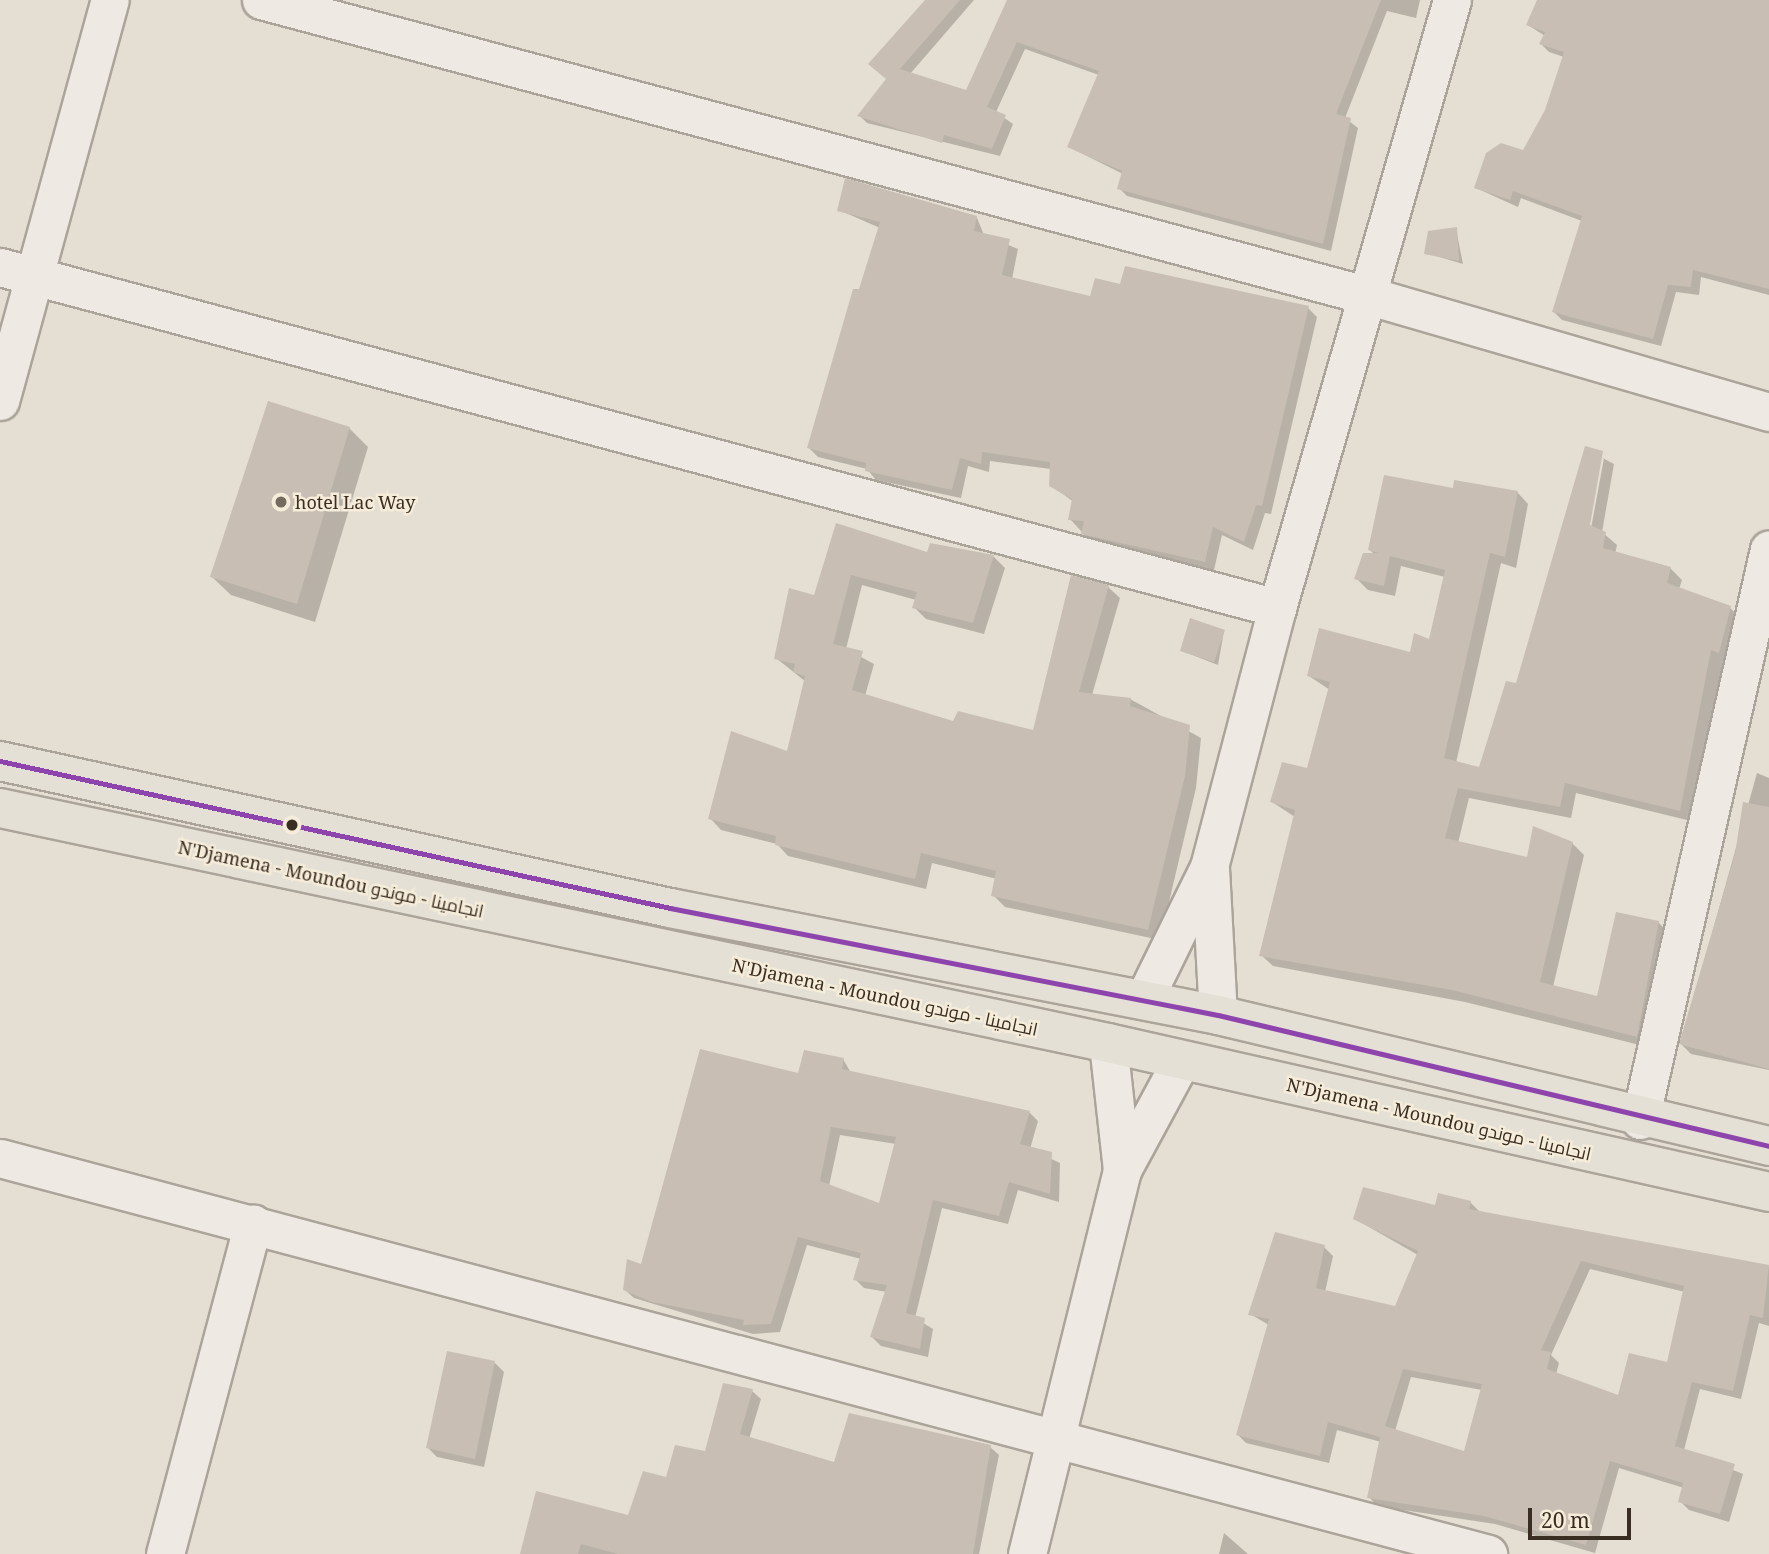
<!DOCTYPE html>
<meta charset="utf-8">
<style>
body{margin:0}
#map{position:relative;width:1769px;height:1554px;overflow:hidden;background:#e5ded2;font-family:"Noto Serif",Cairo,serif}
div>[style]{position:absolute}
.shadow>*{inset:0;background:#0003}
.building>*{inset:0;background:#c9beb3}
.roads{filter:drop-shadow(2px 0 #aba49a) drop-shadow(-2px 0 #aba49a) drop-shadow(0 2px #aba49a) drop-shadow(0 -2px #aba49a)}
.street>*{height:37px;margin:-18.5px;padding:0 18.5px;transform-origin:18.5px;border-radius:18.5px;background:#eeeae3}
.primary>*{height:38px;margin:-19px;padding:0 19px;transform-origin:19px;border-radius:19px;background:#e5e0d5}
.bus-1>*{height:5px;margin:-2.5px;padding:0 2.5px;transform-origin:2.5px;border-radius:2.5px;background:#8e44ad}
.dots>*{width:19px;height:19px;translate:-50% -50%;box-sizing:border-box;border:4px solid #f5ecda;border-radius:50%}
span{translate:-50% -50%;white-space:nowrap;text-align:center;line-height:1.15;-webkit-text-stroke:5px #f5ecda;paint-order:stroke}
.poi-label{font-size:18px;color:#3a2d22}
.left{translate:0 -50%;text-align:left}
.street-label{font-size:18px;color:#3a2d22}
.scale{position:absolute;left:1528px;top:1508px;width:103px;height:32px;box-sizing:border-box;border:4px solid #3a2d22;border-top:0;padding-left:9px;font-size:21px;line-height:24px;white-space:nowrap;color:#3a2d22;-webkit-text-stroke:5px #f5ecda;paint-order:stroke}
</style>
<div id="map">
<div class="shadow">
<i style="clip-path:polygon(927px 0,974px 0,910px 74px,967px 92px,1011px 0,1420px 0,1416px 18px,1387px 11px,1345px 118px,1358px 128px,1331px 251px,1127px 196px,1119px 188px,1123px 174px,1069px 147px,1099px 75px,1025px 49px,996px 112px,1013px 124px,1000px 156px,867px 123px,859px 115px,887px 79px)"></i>
<i style="clip-path:polygon(1539px 0,1769px 0,1769px 295px,1701px 277px,1699px 295px,1676px 292px,1661px 346px,1562px 320px,1554px 312px,1582px 221px,1521px 198px,1518px 207px,1476px 188px,1523px 152px,1546px 111px,1564px 57px,1549px 52px,1541px 44px,1545px 36px,1528px 25px)"></i>
<i style="clip-path:polygon(839px 210px,977px 218px,984px 235px,1018px 249px,1012px 279px,1092px 298px,1121px 286px,1308px 308px,1317px 317px,1271px 514px,1265px 513px,1253px 550px,1222px 535px,1214px 570px,1092px 543px,1070px 519px,1074px 502px,1050px 485px,1051px 469px,990px 461px,989px 472px,968px 466px,961px 498px,876px 480px,867px 469px,818px 457px,809px 448px,880px 228px)"></i>
<i style="clip-path:polygon(1456px 229px,1463px 264px,1426px 253px)"></i>
<i style="clip-path:polygon(349px 428px,368px 447px,315px 622px,231px 595px,212px 577px)"></i>
<i style="clip-path:polygon(evenodd,1586px 449px,1614px 464px,1602px 532px,1617px 545px,1615px 554px,1670px 568px,1682px 580px,1679px 589px,1730px 608px,1742px 619px,1731px 663px,1723px 661px,1691px 821px,1576px 793px,1571px 818px,1469px 798px,1458px 843px,1529px 859px,1534px 829px,1572px 843px,1584px 855px,1553px 987px,1598px 998px,1618px 915px,1658px 922px,1670px 934px,1648px 1047px,1465px 1002px,1273px 966px,1261px 955px,1295px 817px,1272px 802px,1284px 764px,1308px 770px,1323px 724px,1330px 690px,1309px 676px,1321px 630px,1412px 654px,1415px 635px,1431px 642px,1445px 577px,1401px 566px,1395px 596px,1368px 590px,1356px 578px,1364px 555px,1375px 555px,1370px 550px,1386px 477px,1455px 490px,1456px 482px,1517px 492px,1528px 504px,1516px 568px,1501px 563px,1456px 763px,1480px 769px,1507px 683px,1517px 685px,1586px 449px,1600px 458px,1604px 458px,1590px 534px,1587px 534px,1600px 458px)"></i>
<i style="clip-path:polygon(837px 525px,929px 554px,931px 545px,994px 557px,1005px 568px,984px 634px,926px 619px,914px 607px,916px 600px,862px 585px,846px 649px,874px 664px,865px 696px,954px 723px,1034px 732px,1108px 587px,1120px 598px,1092px 695px,1130px 699px,1201px 738px,1196px 788px,1160px 940px,1005px 907px,993px 895px,997px 879px,932px 863px,926px 889px,788px 856px,777px 844px,721px 830px,710px 818px,788px 753px,806px 682px,776px 658px,815px 598px)"></i>
<i style="clip-path:polygon(1224px 631px,1218px 665px,1182px 651px)"></i>
<i style="clip-path:polygon(1757px 773px,1769px 778px,1769px 1070px,1691px 1054px,1681px 1044px)"></i>
<i style="clip-path:polygon(evenodd,843px 1059px,851px 1073px,1029px 1112px,1038px 1121px,1030px 1149px,1060px 1163px,1059px 1202px,1018px 1190px,1008px 1224px,942px 1208px,915px 1318px,933px 1329px,928px 1357px,881px 1346px,872px 1337px,887px 1292px,864px 1288px,855px 1279px,861px 1259px,807px 1245px,780px 1332px,753px 1334px,634px 1298px,624px 1289px,799px 1075px,843px 1059px,840px 1135px,896px 1144px,880px 1205px,829px 1186px,840px 1135px)"></i>
<i style="clip-path:polygon(evenodd,1470px 1202px,1480px 1212px,1769px 1267px,1769px 1326px,1759px 1323px,1741px 1399px,1700px 1389px,1684px 1450px,1743px 1474px,1729px 1522px,1689px 1510px,1680px 1501px,1684px 1488px,1619px 1468px,1595px 1553px,1495px 1524px,1377px 1506px,1369px 1497px,1381px 1442px,1337px 1430px,1329px 1463px,1246px 1443px,1238px 1435px,1269px 1325px,1250px 1314px,1324px 1247px,1333px 1256px,1325px 1292px,1396px 1309px,1418px 1255px,1355px 1219px,1470px 1202px,1590px 1269px,1685px 1292px,1668px 1364px,1619px 1397px,1556px 1374px,1559px 1363px,1551px 1355px,1590px 1269px,1470px 1202px,1411px 1377px,1482px 1390px,1465px 1453px,1395px 1431px,1411px 1377px)"></i>
<i style="clip-path:polygon(495px 1363px,504px 1372px,484px 1467px,437px 1457px,427px 1447px)"></i>
<i style="clip-path:polygon(752px 1391px,761px 1399px,749px 1439px,836px 1464px,990px 1447px,999px 1455px,979px 1554px,522px 1554px,630px 1517px,706px 1453px)"></i>
<i style="clip-path:polygon(1224px 1533px,1248px 1554px,1219px 1554px)"></i>
</div>
<div class="building">
<i style="clip-path:polygon(925px 0,960px 0,900px 69px,966px 90px,1007px 0,1381px 0,1336px 114px,1351px 118px,1323px 244px,1117px 189px,1122px 171px,1067px 147px,1099px 71px,1017px 42px,987px 107px,1006px 115px,992px 149px,944px 135px,942px 143px,857px 116px,886px 79px,868px 64px)"></i>
<i style="clip-path:polygon(1537px 0,1769px 0,1769px 289px,1693px 270px,1691px 287px,1668px 285px,1653px 339px,1552px 312px,1582px 216px,1513px 191px,1510px 200px,1474px 188px,1486px 153px,1501px 143px,1523px 150px,1545px 110px,1564px 52px,1539px 44px,1545px 32px,1526px 25px)"></i>
<i style="clip-path:polygon(845px 178px,977px 216px,974px 231px,1010px 239px,1002px 275px,1090px 296px,1095px 278px,1120px 284px,1125px 266px,1309px 306px,1262px 506px,1256px 505px,1244px 542px,1213px 527px,1205px 562px,1081px 534px,1084px 521px,1068px 520px,1072px 499px,1049px 486px,1050px 462px,982px 452px,981px 464px,960px 458px,952px 490px,865px 471px,866px 463px,807px 448px,853px 289px,859px 289px,880px 222px,837px 211px)"></i>
<i style="clip-path:polygon(1457px 227px,1459px 261px,1424px 254px,1428px 231px)"></i>
<i style="clip-path:polygon(268px 401px,350px 427px,297px 604px,210px 577px)"></i>
<i style="clip-path:polygon(1585px 446px,1603px 451px,1590px 525px,1606px 532px,1603px 548px,1671px 567px,1667px 583px,1731px 606px,1719px 653px,1711px 650px,1680px 811px,1565px 783px,1560px 807px,1458px 788px,1445px 838px,1527px 857px,1533px 826px,1573px 842px,1540px 982px,1597px 996px,1616px 912px,1659px 921px,1637px 1037px,1452px 990px,1259px 956px,1295px 810px,1270px 802px,1282px 762px,1307px 768px,1330px 682px,1307px 676px,1319px 628px,1410px 652px,1414px 633px,1429px 639px,1445px 570px,1390px 556px,1384px 586px,1354px 579px,1363px 553px,1378px 553px,1368px 550px,1384px 475px,1453px 488px,1454px 480px,1518px 491px,1505px 557px,1490px 553px,1444px 758px,1479px 767px,1506px 681px,1516px 683px)"></i>
<i style="clip-path:polygon(836px 523px,927px 552px,930px 543px,994px 555px,973px 623px,912px 608px,917px 592px,851px 575px,833px 644px,863px 651px,852px 690px,953px 721px,958px 711px,1033px 730px,1071px 575px,1109px 585px,1079px 692px,1131px 698px,1130px 706px,1190px 725px,1185px 776px,1148px 930px,991px 896px,996px 871px,921px 853px,915px 879px,775px 845px,776px 836px,708px 819px,731px 731px,787px 751px,805px 676px,793px 672px,795px 664px,774px 659px,789px 588px,814px 595px)"></i>
<i style="clip-path:polygon(1190px 618px,1225px 630px,1214px 662px,1180px 651px)"></i>
<i style="clip-path:polygon(1743px 802px,1769px 807px,1769px 1069px,1679px 1044px,1735px 854px)"></i>
<i style="clip-path:polygon(evenodd,700px 1049px,798px 1073px,804px 1050px,844px 1058px,842px 1069px,1030px 1111px,1020px 1144px,1052px 1152px,1050px 1194px,1009px 1182px,999px 1216px,933px 1200px,906px 1313px,925px 1318px,920px 1349px,870px 1337px,887px 1285px,853px 1280px,861px 1253px,798px 1237px,771px 1324px,743px 1325px,744px 1320px,652px 1302px,623px 1290px,627px 1259px,641px 1264px,700px 1049px,831px 1127px,896px 1137px,879px 1203px,820px 1181px,831px 1127px)"></i>
<i style="clip-path:polygon(evenodd,1363px 1187px,1435px 1205px,1438px 1193px,1471px 1201px,1469px 1209px,1769px 1265px,1763px 1318px,1750px 1315px,1733px 1391px,1692px 1382px,1675px 1446px,1735px 1464px,1720px 1514px,1678px 1502px,1683px 1483px,1610px 1461px,1586px 1545px,1484px 1516px,1367px 1498px,1380px 1437px,1328px 1422px,1320px 1456px,1236px 1435px,1269px 1319px,1248px 1315px,1275px 1232px,1325px 1245px,1316px 1288px,1395px 1306px,1418px 1251px,1353px 1219px,1363px 1187px,1581px 1261px,1684px 1286px,1667px 1362px,1629px 1353px,1618px 1395px,1547px 1369px,1551px 1352px,1541px 1350px,1581px 1261px,1363px 1187px,1403px 1369px,1482px 1384px,1464px 1451px,1385px 1426px,1403px 1369px)"></i>
<i style="clip-path:polygon(447px 1351px,495px 1361px,475px 1459px,426px 1448px)"></i>
<i style="clip-path:polygon(723px 1383px,753px 1389px,740px 1434px,834px 1462px,849px 1413px,991px 1445px,973px 1554px,618px 1554px,581px 1544px,578px 1554px,520px 1554px,536px 1491px,628px 1515px,643px 1471px,666px 1477px,675px 1445px,705px 1451px)"></i>
</div>
<div class="roads">
<div class="street">
<i style="left:261px;top:0;width:1144px;rotate:14.95deg"></i>
<i style="left:1366px;top:295px;width:420px;rotate:16.2deg"></i>
<i style="left:0;top:267px;width:1322px;rotate:14.95deg"></i>
<i style="left:0;top:401px;width:416px;rotate:-74.7deg"></i>
<i style="left:1210px;top:868px;width:147px;rotate:86.9deg"></i>
<i style="left:1144px;top:999px;width:147px;rotate:-63.8deg"></i>
<i style="left:1209px;top:867px;width:268px;rotate:-75.3deg"></i>
<i style="left:1277px;top:608px;width:633px;rotate:-73.94deg"></i>
<i style="left:1108px;top:1043px;width:128px;rotate:83.7deg"></i>
<i style="left:1640px;top:1120px;width:585px;rotate:-77.27deg"></i>
<i style="left:0;top:1158px;width:1540px;rotate:14.9deg"></i>
<i style="left:165px;top:1554px;width:342px;rotate:-75.1deg"></i>
<i style="left:1027px;top:1554px;width:396px;rotate:-76.1deg"></i>
<i style="left:1122px;top:1170px;width:124px;rotate:-61.6deg"></i>
</div>
<div class="primary">
<i style="left:0;top:761px;width:686px;rotate:12.37deg"></i>
<i style="left:670px;top:908px;width:558px;rotate:11.05deg"></i>
<i style="left:1218px;top:1015px;width:566px;rotate:13.37deg"></i>
<i style="left:0;top:808px;width:1133px;rotate:11.97deg"></i>
<i style="left:1108px;top:1043px;width:678px;rotate:12.7deg"></i>
</div>
</div>
<div class="bus-1">
<i style="left:0;top:761px;width:686px;rotate:12.37deg"></i>
<i style="left:670px;top:908px;width:558px;rotate:11.05deg"></i>
<i style="left:1218px;top:1015px;width:566px;rotate:13.37deg"></i>
</div>
<div class="dots">
<i style="left:281px;top:502px;background:#766b60"></i>
<i style="left:292px;top:825px;background:#3a2d22"></i>
</div>
<div class="poi-label">
<span class="left" style="left:295px;top:502px">hotel Lac Way</span>
</div>
<div class="street-label">
<span style="left:331px;top:879px;rotate:12deg">N'Djamena - Moundou انجامينا - موندو</span>
<span style="left:885px;top:997px;rotate:12deg">N'Djamena - Moundou انجامينا - موندو</span>
<span style="left:1439px;top:1119px;rotate:13deg">N'Djamena - Moundou انجامينا - موندو</span>
</div>
<div class="scale">20 m</div>
</div>
